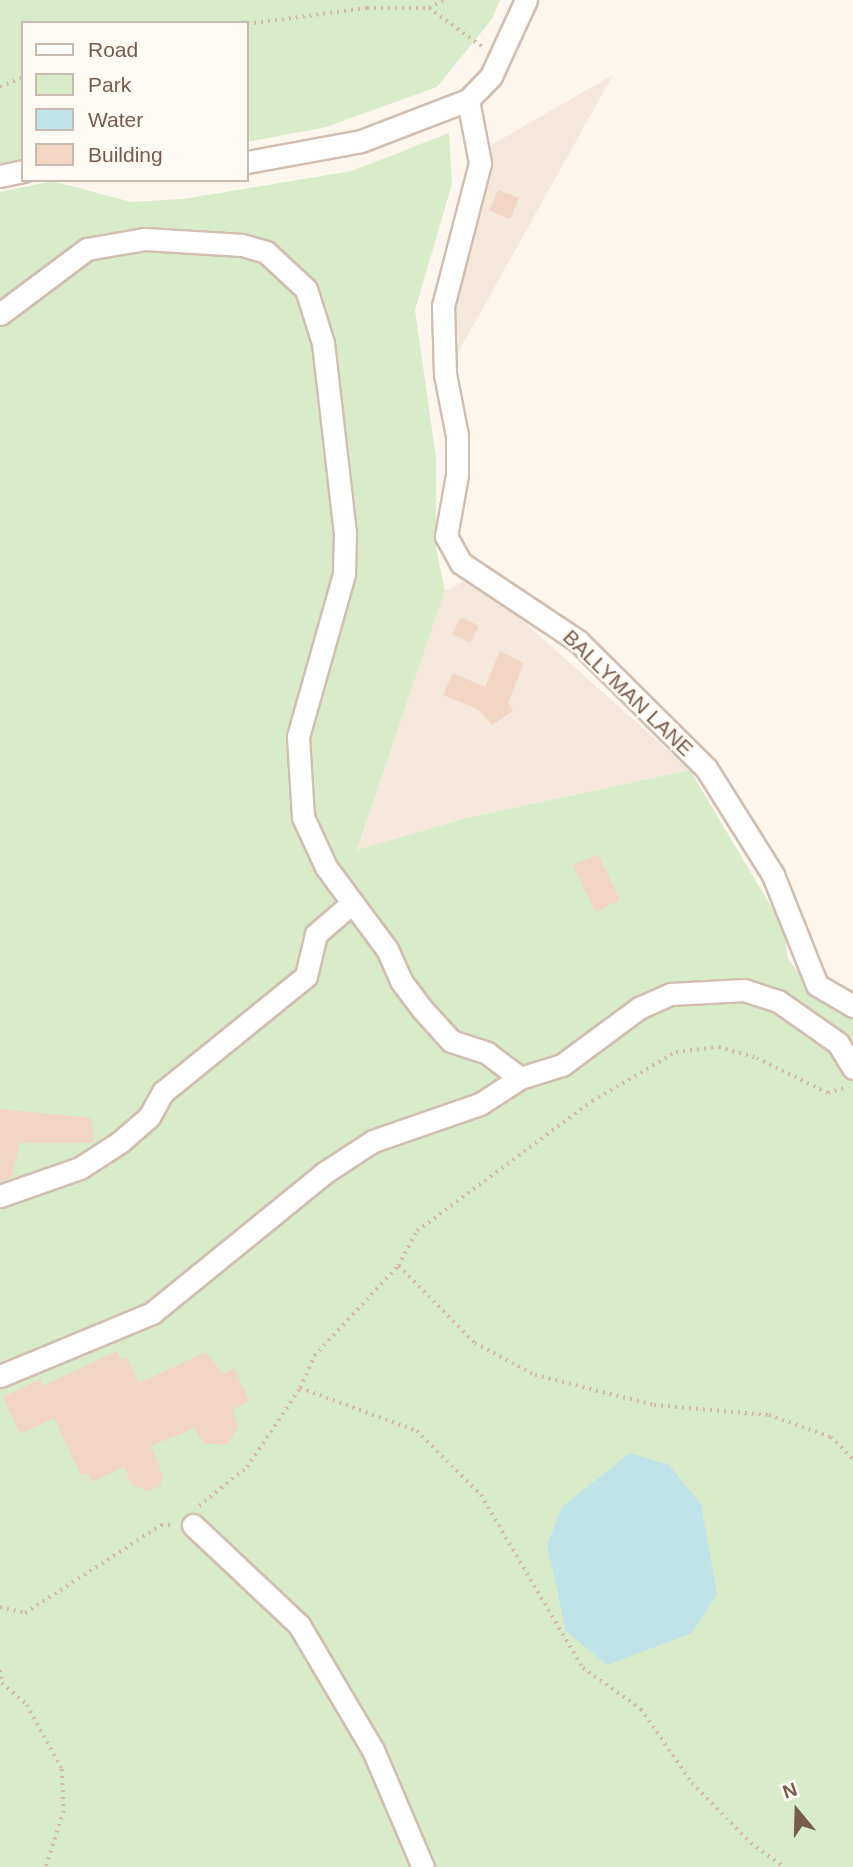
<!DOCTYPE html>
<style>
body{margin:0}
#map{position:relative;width:853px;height:1867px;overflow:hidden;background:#fdf6ec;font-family:Arial,sans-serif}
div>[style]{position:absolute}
.residential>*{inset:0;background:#f5e8da}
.green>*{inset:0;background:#d8ecc9}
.water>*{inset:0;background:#bfe3e8}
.building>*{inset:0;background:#f3d5c3}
.path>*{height:3.5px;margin-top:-1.75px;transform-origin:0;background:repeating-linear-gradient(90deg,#d9b8a5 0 2px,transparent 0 7px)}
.roads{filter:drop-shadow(2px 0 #d1beb0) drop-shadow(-2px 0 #d1beb0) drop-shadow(0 2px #d1beb0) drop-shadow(0 -2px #d1beb0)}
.minor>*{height:21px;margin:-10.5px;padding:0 10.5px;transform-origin:10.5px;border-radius:10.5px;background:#fff}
span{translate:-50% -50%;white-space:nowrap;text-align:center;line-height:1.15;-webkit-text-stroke:5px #fffaf3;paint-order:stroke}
.street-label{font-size:21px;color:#7a5c4d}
.legend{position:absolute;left:21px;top:21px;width:228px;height:161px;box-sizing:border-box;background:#fffaf3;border:2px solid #cabbb1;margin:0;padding:9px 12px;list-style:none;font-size:21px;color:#7a5c4d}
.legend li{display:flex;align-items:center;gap:14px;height:35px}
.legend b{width:35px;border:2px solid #cabbb1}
.north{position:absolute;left:762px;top:1776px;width:70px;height:70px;-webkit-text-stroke:5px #fffaf3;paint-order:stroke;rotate:341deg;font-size:19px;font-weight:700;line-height:28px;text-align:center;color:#7a5c4d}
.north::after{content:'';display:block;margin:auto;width:24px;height:32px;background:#7a5c4d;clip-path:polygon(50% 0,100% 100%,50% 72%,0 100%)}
</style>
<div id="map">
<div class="residential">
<i style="clip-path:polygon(613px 75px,450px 367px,449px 284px,486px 148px)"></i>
<i style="clip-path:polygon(465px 581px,505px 605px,690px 770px,466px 818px,357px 851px,445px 591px)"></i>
</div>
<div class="green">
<i style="clip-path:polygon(0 0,500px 0,492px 19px,437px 87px,326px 127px,247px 142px,247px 23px,23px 23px,23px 160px,0 165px)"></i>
<i style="clip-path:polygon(449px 133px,452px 184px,415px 310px,436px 458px,436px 548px,445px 591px,357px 850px,466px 818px,690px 770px,785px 930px,787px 957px,818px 1000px,853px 1018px,853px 1867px,0 1867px,0 192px,52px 181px,131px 202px,183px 199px,352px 171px)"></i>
</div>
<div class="water">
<i style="clip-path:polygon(630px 1453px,669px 1465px,701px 1504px,717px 1594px,692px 1633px,607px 1665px,566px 1631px,547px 1545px,562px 1507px)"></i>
</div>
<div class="building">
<i style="clip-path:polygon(498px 190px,519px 198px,510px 219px,489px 210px)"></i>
<i style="clip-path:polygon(461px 617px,479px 626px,470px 643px,452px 634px)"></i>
<i style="clip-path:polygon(500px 651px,524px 663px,508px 703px,513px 711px,492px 725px,479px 710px,443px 695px,453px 673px,485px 687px)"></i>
<i style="clip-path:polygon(598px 854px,620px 900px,595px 912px,573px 865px)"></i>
<i style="clip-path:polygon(0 1109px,91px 1118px,94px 1143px,20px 1143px,11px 1178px,0 1182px)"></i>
<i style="clip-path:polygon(117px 1351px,121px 1360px,127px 1357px,139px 1383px,206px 1352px,223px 1374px,234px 1368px,249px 1400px,233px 1410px,238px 1427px,227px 1445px,204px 1443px,194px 1428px,151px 1446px,163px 1476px,160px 1486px,148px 1491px,132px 1485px,124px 1467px,92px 1482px,87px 1473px,81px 1476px,54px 1418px,20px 1434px,3px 1397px,40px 1379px,43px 1386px)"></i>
</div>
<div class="path">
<i style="left:429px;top:8px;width:68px;rotate:36deg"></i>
<i style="left:247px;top:24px;width:121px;rotate:-7.6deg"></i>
<i style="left:367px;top:8px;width:62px"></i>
<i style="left:429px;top:8px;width:17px;rotate:-28deg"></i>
<i style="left:0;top:87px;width:25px;rotate:-23deg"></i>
<i style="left:399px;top:1266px;width:108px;rotate:45.4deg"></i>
<i style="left:475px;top:1343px;width:68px;rotate:28.1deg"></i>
<i style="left:535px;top:1375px;width:123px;rotate:14.1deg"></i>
<i style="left:654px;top:1405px;width:115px;rotate:5deg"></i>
<i style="left:769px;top:1415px;width:66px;rotate:19.5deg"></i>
<i style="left:831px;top:1437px;width:31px;rotate:45deg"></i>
<i style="left:300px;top:1388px;width:125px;rotate:20.2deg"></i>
<i style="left:417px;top:1431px;width:91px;rotate:45deg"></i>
<i style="left:481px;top:1495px;width:201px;rotate:59.5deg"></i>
<i style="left:583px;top:1668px;width:71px;rotate:35.3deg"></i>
<i style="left:641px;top:1709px;width:90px;rotate:55.4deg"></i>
<i style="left:692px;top:1783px;width:84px;rotate:45.5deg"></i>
<i style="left:751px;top:1843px;width:41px;rotate:36deg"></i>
<i style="left:199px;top:1506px;width:62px;rotate:-39.1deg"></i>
<i style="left:247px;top:1467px;width:95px;rotate:-56.1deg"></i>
<i style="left:300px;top:1388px;width:35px;rotate:-66deg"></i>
<i style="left:314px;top:1356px;width:123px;rotate:-47deg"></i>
<i style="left:398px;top:1266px;width:40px;rotate:-62deg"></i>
<i style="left:417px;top:1231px;width:218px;rotate:-36.6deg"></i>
<i style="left:592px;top:1101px;width:97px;rotate:-30.3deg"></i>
<i style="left:676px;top:1052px;width:43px;rotate:-6.6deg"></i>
<i style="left:719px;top:1047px;width:40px;rotate:16deg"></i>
<i style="left:757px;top:1058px;width:79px;rotate:26.2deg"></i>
<i style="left:828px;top:1093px;width:21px;rotate:-17deg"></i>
<i style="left:0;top:1607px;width:26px;rotate:13deg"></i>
<i style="left:25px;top:1613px;width:162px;rotate:-32.9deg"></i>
<i style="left:161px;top:1525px;width:13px"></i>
<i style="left:0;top:1670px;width:13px;rotate:81deg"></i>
<i style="left:2px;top:1683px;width:33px;rotate:41deg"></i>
<i style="left:27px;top:1705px;width:73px;rotate:61.3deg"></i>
<i style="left:62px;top:1769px;width:42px;rotate:87.3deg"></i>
<i style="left:64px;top:1811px;width:59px;rotate:107.8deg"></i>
</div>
<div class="roads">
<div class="minor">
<i style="left:468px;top:100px;width:64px;rotate:79.2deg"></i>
<i style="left:480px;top:163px;width:148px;rotate:104.5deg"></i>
<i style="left:443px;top:306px;width:68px;rotate:88.3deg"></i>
<i style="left:445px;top:374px;width:63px;rotate:79deg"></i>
<i style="left:457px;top:436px;width:39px;rotate:90deg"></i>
<i style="left:457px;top:475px;width:62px;rotate:100.2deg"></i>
<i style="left:446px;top:536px;width:31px;rotate:61deg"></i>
<i style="left:461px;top:563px;width:141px;rotate:33.7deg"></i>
<i style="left:578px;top:641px;width:180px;rotate:44.8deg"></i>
<i style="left:706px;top:768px;width:126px;rotate:57.9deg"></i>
<i style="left:773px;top:875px;width:118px;rotate:68.2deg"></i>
<i style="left:817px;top:985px;width:42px;rotate:30.3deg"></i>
<i style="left:247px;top:162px;width:116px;rotate:-10.4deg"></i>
<i style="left:361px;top:141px;width:115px;rotate:-21deg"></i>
<i style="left:468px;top:100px;width:33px;rotate:-46deg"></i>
<i style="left:491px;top:76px;width:84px;rotate:-65.3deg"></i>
<i style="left:0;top:176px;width:24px;rotate:-12deg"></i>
<i style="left:0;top:314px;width:109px;rotate:-36.8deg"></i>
<i style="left:87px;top:249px;width:59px;rotate:-9.8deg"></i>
<i style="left:145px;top:239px;width:97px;rotate:3.5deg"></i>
<i style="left:242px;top:245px;width:25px;rotate:16deg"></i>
<i style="left:266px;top:252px;width:54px;rotate:42.8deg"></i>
<i style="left:306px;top:289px;width:57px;rotate:72.5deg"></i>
<i style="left:323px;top:343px;width:190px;rotate:83.4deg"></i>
<i style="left:345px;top:532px;width:42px;rotate:91.4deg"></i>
<i style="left:344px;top:574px;width:169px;rotate:105.8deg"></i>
<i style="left:298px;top:737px;width:80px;rotate:86.4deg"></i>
<i style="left:303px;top:817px;width:55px;rotate:65.3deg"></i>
<i style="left:326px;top:867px;width:102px;rotate:53.4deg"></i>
<i style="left:387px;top:949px;width:35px;rotate:66deg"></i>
<i style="left:401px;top:981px;width:36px;rotate:53deg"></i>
<i style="left:423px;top:1010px;width:42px;rotate:47.9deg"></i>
<i style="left:451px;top:1041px;width:38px;rotate:18deg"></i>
<i style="left:487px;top:1053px;width:41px;rotate:37.1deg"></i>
<i style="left:0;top:1196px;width:85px;rotate:-19.3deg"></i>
<i style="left:80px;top:1168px;width:48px;rotate:-33deg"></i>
<i style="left:120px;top:1142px;width:38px;rotate:-41deg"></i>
<i style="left:149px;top:1117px;width:29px;rotate:-61deg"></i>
<i style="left:163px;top:1092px;width:184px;rotate:-39deg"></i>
<i style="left:306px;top:976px;width:43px;rotate:-76.6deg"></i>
<i style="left:316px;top:934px;width:48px;rotate:-40.7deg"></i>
<i style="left:0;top:1376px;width:165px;rotate:-22.5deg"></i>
<i style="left:152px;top:1313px;width:222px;rotate:-39.1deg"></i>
<i style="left:324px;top:1173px;width:59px;rotate:-33.1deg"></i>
<i style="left:373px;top:1141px;width:113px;rotate:-19.1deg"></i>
<i style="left:480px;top:1104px;width:48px;rotate:-33deg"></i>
<i style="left:520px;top:1078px;width:44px;rotate:-17.2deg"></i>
<i style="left:562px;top:1065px;width:96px;rotate:-36.5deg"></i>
<i style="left:639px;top:1008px;width:35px;rotate:-24deg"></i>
<i style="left:671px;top:994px;width:73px;rotate:-3.1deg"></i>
<i style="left:744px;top:990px;width:36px;rotate:18deg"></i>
<i style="left:778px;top:1001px;width:73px;rotate:35deg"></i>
<i style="left:838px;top:1043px;width:29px;rotate:59deg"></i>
<i style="left:193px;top:1525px;width:146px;rotate:43.3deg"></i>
<i style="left:299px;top:1625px;width:145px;rotate:59.4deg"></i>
<i style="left:373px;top:1750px;width:127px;rotate:66.9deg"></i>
</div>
</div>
<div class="street-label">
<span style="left:628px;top:693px;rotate:44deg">BALLYMAN LANE</span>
</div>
<ul class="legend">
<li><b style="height:9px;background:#fff"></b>Road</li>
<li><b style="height:19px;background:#d8ecc9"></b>Park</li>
<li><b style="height:19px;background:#bfe3e8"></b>Water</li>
<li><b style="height:19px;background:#f3d5c3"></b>Building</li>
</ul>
<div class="north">N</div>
</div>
